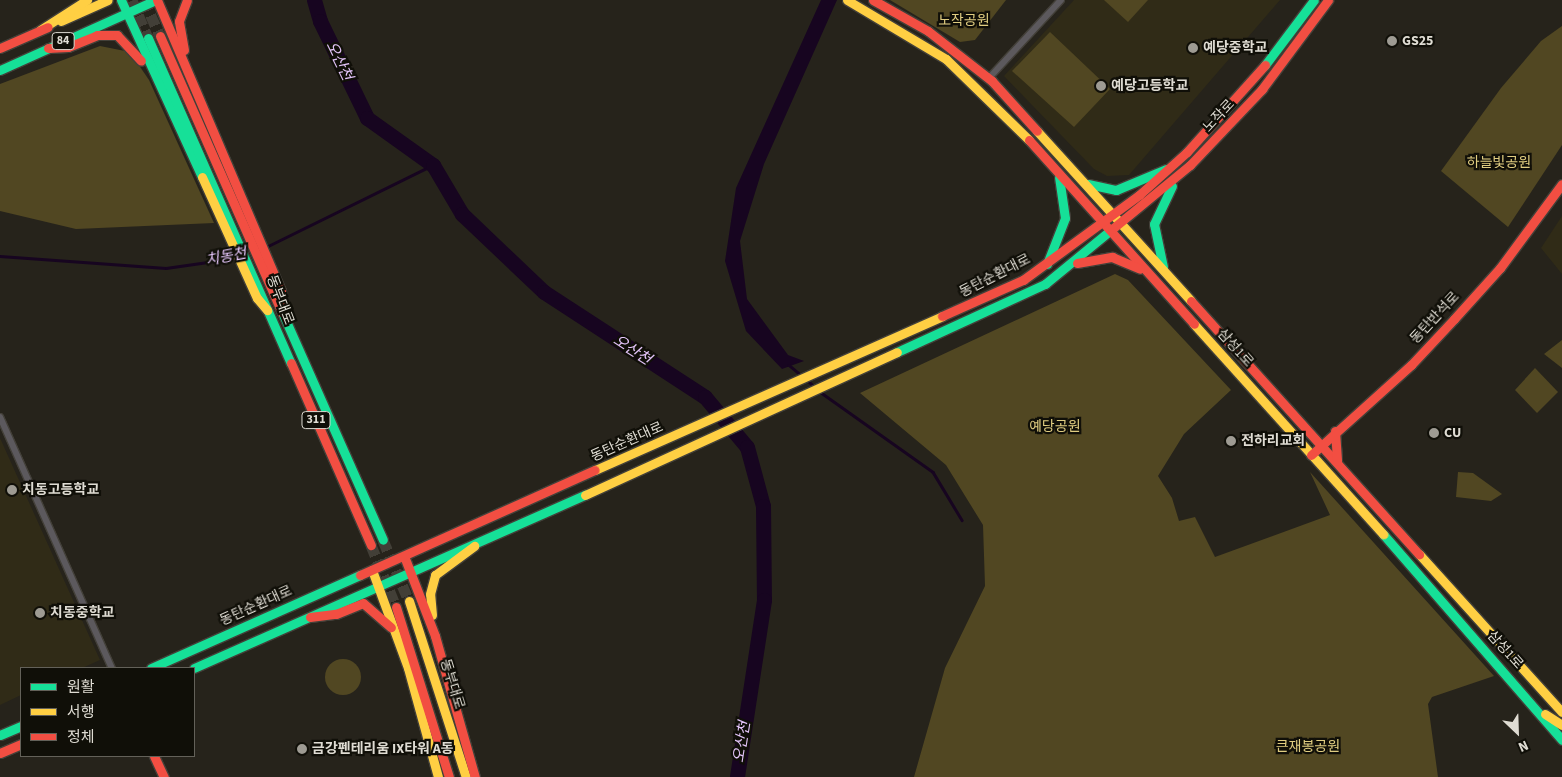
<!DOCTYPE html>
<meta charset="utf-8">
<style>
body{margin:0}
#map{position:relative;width:1562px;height:777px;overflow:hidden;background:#26231b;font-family:"Source Sans 3","Noto Sans KR",sans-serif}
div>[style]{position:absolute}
.built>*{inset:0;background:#302b17}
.green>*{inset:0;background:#514722}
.round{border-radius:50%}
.water>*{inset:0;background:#170520}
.stream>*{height:2.5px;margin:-1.25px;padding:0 1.25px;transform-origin:1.25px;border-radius:1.25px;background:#170520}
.river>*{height:15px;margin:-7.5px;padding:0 7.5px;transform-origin:7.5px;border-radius:7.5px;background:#170520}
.highway-tunnel>*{height:11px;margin-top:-5.5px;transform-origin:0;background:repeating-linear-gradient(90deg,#423f37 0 11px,transparent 0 16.5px)}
.roads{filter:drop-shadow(1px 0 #434039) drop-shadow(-1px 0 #434039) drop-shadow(0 1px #434039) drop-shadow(0 -1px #434039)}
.street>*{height:6px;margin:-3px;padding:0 3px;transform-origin:3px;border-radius:3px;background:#5c595d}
.fast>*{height:9px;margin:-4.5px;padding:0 4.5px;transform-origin:4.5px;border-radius:4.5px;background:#16e098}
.slow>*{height:9px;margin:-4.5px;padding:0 4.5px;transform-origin:4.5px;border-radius:4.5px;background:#ffcf43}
.jam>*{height:9px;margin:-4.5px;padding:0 4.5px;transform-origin:4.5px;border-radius:4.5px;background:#f24e42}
.dots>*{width:14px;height:14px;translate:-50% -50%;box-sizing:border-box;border:2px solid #100f08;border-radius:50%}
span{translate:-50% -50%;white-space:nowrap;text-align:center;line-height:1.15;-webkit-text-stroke:4.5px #100f08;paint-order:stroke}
.shield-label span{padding:1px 4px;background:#100f08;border:1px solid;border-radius:4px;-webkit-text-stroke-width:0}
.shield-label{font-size:12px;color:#dfdcd3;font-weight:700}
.park-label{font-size:14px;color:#e0cd81}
.poi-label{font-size:14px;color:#dfdcd3;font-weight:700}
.left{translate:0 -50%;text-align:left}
.street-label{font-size:14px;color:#dfdcd3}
.water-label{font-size:15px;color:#e4c5fa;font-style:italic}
.legend{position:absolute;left:20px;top:667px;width:175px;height:90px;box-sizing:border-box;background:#100f08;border:1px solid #636159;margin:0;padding:6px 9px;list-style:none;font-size:15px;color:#dfdcd3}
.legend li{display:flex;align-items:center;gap:10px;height:25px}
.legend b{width:25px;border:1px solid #636159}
.north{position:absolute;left:1492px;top:707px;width:50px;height:50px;-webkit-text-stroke:4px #100f08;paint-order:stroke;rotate:156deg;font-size:14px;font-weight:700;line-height:20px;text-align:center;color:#dfdcd3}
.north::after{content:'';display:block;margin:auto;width:18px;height:22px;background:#dfdcd3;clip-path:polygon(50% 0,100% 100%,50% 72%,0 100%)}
</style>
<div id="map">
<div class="built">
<i style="clip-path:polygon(1074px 0,1280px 0,1129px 175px,1107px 176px,1094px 169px,1004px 76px)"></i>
<i style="clip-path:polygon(1562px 216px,1562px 274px,1541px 248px)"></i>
<i style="clip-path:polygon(0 438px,100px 660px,82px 668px,21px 668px,21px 695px,0 705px)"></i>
</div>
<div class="green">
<i style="clip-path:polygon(890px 0,1006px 0,975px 40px,960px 42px)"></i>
<i style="clip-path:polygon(1104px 0,1148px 0,1128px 22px)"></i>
<i style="clip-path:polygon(1562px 26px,1562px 145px,1508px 227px,1441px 171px,1501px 88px,1541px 41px)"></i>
<i style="clip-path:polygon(1050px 32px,1110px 89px,1074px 127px,1012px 71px)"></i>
<i style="clip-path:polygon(100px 46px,130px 52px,149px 80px,214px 223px,76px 229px,0 211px,0 84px)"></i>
<i style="clip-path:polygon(1115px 274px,1128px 280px,1231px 390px,1184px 434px,1158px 476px,1172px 498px,1179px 521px,1195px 517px,1215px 557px,1330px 515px,1310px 472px,1494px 676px,1432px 697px,1428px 704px,1438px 777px,914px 777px,945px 668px,985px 586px,983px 525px,946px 465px,860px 393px)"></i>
<i style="clip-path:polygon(1562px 340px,1562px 368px,1544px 354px)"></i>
<i style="clip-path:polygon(1535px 368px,1558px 392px,1537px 413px,1515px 390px)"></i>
<i style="clip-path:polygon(1458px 472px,1473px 473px,1502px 494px,1491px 501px,1456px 497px)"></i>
<i class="round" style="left:325px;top:659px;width:36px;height:36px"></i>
</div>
<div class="water">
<i style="clip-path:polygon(821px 0,837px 0,764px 164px,740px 241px,747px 299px,788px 355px,804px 361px,782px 369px,746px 331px,725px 261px,736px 188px)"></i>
</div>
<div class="stream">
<i style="left:266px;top:247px;width:186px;rotate:-26.2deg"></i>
<i style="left:0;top:256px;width:166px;rotate:4.1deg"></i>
<i style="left:166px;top:268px;width:70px;rotate:-8.2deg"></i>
<i style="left:789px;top:365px;width:17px;rotate:40deg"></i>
<i style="left:806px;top:379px;width:12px;rotate:42deg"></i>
<i style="left:819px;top:391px;width:140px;rotate:35.4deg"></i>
<i style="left:933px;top:472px;width:56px;rotate:58.9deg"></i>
</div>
<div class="river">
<i style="left:314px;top:0;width:22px;rotate:74deg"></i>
<i style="left:320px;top:21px;width:108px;rotate:64.1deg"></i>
<i style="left:367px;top:118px;width:81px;rotate:35.5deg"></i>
<i style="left:433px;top:165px;width:57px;rotate:59.4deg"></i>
<i style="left:462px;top:214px;width:113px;rotate:43.6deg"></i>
<i style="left:544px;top:292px;width:192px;rotate:33.1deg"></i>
<i style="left:705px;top:397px;width:65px;rotate:50deg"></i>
<i style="left:747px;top:447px;width:61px;rotate:74.8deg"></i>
<i style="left:763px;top:506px;width:94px;rotate:89.4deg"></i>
<i style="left:764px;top:600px;width:179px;rotate:98.7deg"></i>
</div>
<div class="highway-tunnel">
<i style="left:132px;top:0;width:41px;rotate:67.2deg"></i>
<i style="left:144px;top:0;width:39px;rotate:66deg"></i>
<i style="left:383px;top:540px;width:66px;rotate:66.9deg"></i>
<i style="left:371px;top:545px;width:67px;rotate:68deg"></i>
</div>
<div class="roads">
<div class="street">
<i style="left:989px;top:78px;width:106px;rotate:-47.3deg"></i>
<i style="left:0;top:417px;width:275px;rotate:66deg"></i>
</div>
<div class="fast">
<i style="left:121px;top:0;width:195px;rotate:65.4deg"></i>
<i style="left:148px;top:38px;width:355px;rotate:66.3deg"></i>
<i style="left:1265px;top:65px;width:81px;rotate:-53deg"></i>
<i style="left:0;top:70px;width:171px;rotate:-24.2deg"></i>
<i style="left:1088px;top:184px;width:29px;rotate:12deg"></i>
<i style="left:1116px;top:190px;width:54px;rotate:-22.8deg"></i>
<i style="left:1047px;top:264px;width:49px;rotate:-68.6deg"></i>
<i style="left:1065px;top:218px;width:41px;rotate:-98.3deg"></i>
<i style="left:1163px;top:267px;width:44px;rotate:-101.8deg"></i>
<i style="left:1154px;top:224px;width:42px;rotate:-64.7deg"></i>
<i style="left:282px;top:312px;width:249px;rotate:66.1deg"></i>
<i style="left:897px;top:352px;width:163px;rotate:-24.7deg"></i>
<i style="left:1045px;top:284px;width:87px;rotate:-39.4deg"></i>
<i style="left:1383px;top:534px;width:273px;rotate:49deg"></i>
<i style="left:151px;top:668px;width:229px;rotate:-24deg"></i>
<i style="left:194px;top:668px;width:428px;rotate:-23.9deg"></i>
<i style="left:0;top:735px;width:23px;rotate:-23deg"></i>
</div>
<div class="slow">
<i style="left:847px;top:0;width:115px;rotate:30.8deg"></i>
<i style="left:946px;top:59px;width:116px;rotate:44.3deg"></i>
<i style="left:61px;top:21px;width:51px;rotate:-24.1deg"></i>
<i style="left:40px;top:30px;width:56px;rotate:-32.6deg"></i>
<i style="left:1037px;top:131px;width:229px;rotate:47.8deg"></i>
<i style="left:202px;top:177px;width:133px;rotate:65.6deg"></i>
<i style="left:257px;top:298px;width:16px;rotate:50deg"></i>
<i style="left:1194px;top:324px;width:283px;rotate:48deg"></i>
<i style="left:595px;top:470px;width:380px;rotate:-23.9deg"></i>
<i style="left:585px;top:495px;width:343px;rotate:-24.6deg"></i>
<i style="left:1419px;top:554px;width:213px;rotate:47.9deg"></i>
<i style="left:372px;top:570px;width:104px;rotate:69.8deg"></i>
<i style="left:408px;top:668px;width:113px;rotate:74.6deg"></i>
<i style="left:409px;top:601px;width:185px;rotate:72.1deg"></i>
<i style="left:432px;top:615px;width:21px;rotate:-95deg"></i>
<i style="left:430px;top:594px;width:20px;rotate:-75deg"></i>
<i style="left:435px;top:575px;width:49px;rotate:-36.6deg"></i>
<i style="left:1545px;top:714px;width:20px;rotate:33deg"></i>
</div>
<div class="jam">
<i style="left:157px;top:0;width:316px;rotate:66.9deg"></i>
<i style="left:281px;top:291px;width:17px;rotate:83deg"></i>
<i style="left:873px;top:0;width:63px;rotate:29.4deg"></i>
<i style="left:928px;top:31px;width:81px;rotate:38deg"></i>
<i style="left:992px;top:81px;width:67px;rotate:48deg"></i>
<i style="left:160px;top:36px;width:302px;rotate:66.2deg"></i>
<i style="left:0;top:48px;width:52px;rotate:-23.6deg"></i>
<i style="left:48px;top:48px;width:20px;rotate:-3deg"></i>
<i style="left:68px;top:47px;width:31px;rotate:-22deg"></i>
<i style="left:97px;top:35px;width:20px"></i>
<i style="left:117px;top:35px;width:35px;rotate:47deg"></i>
<i style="left:184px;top:50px;width:29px;rotate:-100deg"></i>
<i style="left:179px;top:21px;width:22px;rotate:-69deg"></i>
<i style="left:1029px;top:140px;width:247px;rotate:48.1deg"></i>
<i style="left:1112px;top:229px;width:101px;rotate:-39.4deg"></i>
<i style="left:1190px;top:165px;width:105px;rotate:-46.5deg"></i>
<i style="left:1262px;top:89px;width:111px;rotate:-53.4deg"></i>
<i style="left:1077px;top:263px;width:36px;rotate:-10deg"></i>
<i style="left:1112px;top:257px;width:30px;rotate:23deg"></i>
<i style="left:1191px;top:301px;width:341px;rotate:48deg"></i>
<i style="left:942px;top:316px;width:89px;rotate:-24deg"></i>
<i style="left:1023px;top:280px;width:144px;rotate:-36.2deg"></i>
<i style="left:1139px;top:195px;width:64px;rotate:-41.9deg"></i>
<i style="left:1187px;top:152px;width:117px;rotate:-48.1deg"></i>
<i style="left:291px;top:363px;width:199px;rotate:66.3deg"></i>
<i style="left:1335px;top:431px;width:30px;rotate:86deg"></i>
<i style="left:1311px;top:455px;width:135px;rotate:-42deg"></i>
<i style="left:1411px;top:365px;width:63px;rotate:-46.9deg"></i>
<i style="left:1454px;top:319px;width:69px;rotate:-48deg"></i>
<i style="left:1500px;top:268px;width:104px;rotate:-53.6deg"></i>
<i style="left:404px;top:556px;width:86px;rotate:68.8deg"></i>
<i style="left:435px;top:636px;width:147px;rotate:74.2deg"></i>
<i style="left:360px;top:575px;width:257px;rotate:-24.1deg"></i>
<i style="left:396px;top:607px;width:178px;rotate:72.7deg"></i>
<i style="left:310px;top:617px;width:26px;rotate:-7deg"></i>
<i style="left:336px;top:614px;width:29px;rotate:-22deg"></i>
<i style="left:363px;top:603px;width:37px;rotate:41deg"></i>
<i style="left:0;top:753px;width:23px;rotate:-23deg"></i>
<i style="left:154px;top:756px;width:23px;rotate:65deg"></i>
</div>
</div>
<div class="dots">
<i style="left:1392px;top:41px;background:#9e9b93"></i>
<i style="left:1193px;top:48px;background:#9e9b93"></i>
<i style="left:1101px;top:86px;background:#9e9b93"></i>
<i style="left:1434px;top:433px;background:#9e9b93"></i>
<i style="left:1231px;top:441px;background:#9e9b93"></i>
<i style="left:12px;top:490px;background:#9e9b93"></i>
<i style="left:40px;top:613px;background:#9e9b93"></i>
<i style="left:302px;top:749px;background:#9e9b93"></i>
</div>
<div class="shield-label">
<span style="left:63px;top:41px">84</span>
<span style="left:316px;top:420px">311</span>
</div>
<div class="park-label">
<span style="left:964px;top:21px">노작공원</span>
<span style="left:1499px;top:163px">하늘빛공원</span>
<span style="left:1055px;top:427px">예당공원</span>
<span style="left:1308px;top:747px">큰재봉공원</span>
</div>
<div class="poi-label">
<span class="left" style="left:1402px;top:41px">GS25</span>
<span class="left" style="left:1203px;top:48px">예당중학교</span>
<span class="left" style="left:1111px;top:86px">예당고등학교</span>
<span class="left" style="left:1444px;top:433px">CU</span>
<span class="left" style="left:1241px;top:441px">전하리교회</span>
<span class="left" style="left:22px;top:490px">치동고등학교</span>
<span class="left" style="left:50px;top:613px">치동중학교</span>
<span class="left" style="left:312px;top:749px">금강펜테리움 IX타워 A동</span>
</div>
<div class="street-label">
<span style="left:1219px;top:116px;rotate:-47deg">노작로</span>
<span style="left:995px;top:276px;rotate:-27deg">동탄순환대로</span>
<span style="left:280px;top:300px;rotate:69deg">동부대로</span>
<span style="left:1435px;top:318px;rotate:-47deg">동탄반석로</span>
<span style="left:1235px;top:348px;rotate:48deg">삼성1로</span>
<span style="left:627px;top:442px;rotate:-24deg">동탄순환대로</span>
<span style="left:256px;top:606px;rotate:-24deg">동탄순환대로</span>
<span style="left:1505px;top:650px;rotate:48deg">삼성1로</span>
<span style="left:452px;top:684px;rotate:73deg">동부대로</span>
</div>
<div class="water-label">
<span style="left:339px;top:61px;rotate:64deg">오산천</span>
<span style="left:226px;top:257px;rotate:-11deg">치동천</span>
<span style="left:632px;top:350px;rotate:33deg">오산천</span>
<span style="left:742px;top:742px;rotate:-81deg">오산천</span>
</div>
<ul class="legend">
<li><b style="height:6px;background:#16e098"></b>원활</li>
<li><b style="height:6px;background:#ffcf43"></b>서행</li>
<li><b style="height:6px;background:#f24e42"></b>정체</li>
</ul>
<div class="north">N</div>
</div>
